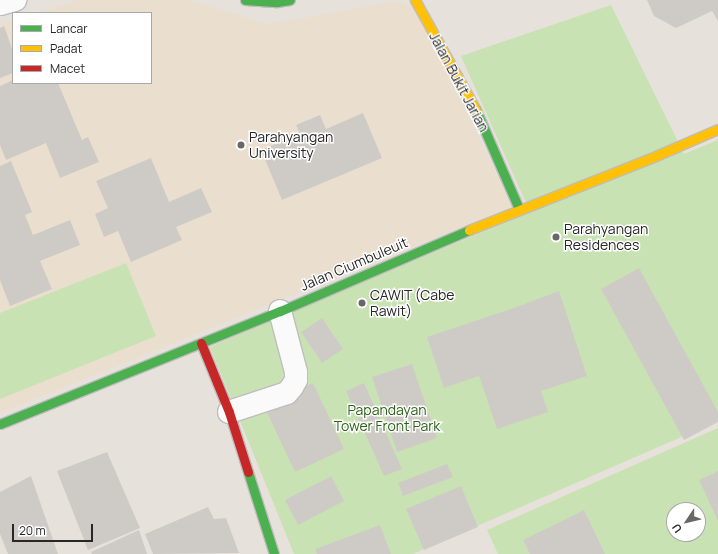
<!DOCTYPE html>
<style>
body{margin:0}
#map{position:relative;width:718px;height:554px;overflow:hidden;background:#e6e1db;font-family:Manrope,sans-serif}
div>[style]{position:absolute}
.education>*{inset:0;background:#eadfcf}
.green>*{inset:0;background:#c9e2b3}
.building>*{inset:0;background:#cecbc7}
.roads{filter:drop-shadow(1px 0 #bfbdbd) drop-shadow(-1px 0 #bfbdbd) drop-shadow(0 1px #bfbdbd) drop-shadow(0 -1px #bfbdbd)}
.street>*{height:22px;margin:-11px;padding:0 11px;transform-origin:11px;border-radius:11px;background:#fbfafa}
.fast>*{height:9px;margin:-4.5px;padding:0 4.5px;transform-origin:4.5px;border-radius:4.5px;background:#4caf50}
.slow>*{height:9px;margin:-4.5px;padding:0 4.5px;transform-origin:4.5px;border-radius:4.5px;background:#ffc107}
.jam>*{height:9px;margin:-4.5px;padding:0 4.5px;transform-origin:4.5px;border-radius:4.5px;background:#c62828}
.dots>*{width:11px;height:11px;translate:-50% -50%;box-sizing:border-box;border:2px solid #fff;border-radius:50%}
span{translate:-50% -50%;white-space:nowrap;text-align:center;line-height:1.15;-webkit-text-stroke:3px #fff;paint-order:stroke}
.street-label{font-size:14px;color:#272727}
.poi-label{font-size:14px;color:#272727}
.left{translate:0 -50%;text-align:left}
.park-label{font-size:14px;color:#2b6317}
.legend{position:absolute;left:12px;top:12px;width:140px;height:72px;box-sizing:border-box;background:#fff;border:1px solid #a9a9a9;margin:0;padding:5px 7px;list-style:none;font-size:12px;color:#272727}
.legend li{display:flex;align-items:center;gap:8px;height:20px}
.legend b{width:20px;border:1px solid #a9a9a9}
.north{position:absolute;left:666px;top:502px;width:40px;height:40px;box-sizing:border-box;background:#fff;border:1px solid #a9a9a9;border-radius:50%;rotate:235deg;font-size:11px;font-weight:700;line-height:16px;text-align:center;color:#272727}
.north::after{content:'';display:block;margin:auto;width:14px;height:18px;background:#6a6866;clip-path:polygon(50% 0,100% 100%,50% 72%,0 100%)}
.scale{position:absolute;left:12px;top:524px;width:81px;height:18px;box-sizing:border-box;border:2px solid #272727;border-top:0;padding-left:5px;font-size:12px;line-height:14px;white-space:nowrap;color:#272727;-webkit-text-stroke:3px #fff;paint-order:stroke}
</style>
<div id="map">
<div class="education">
<i style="clip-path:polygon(78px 0,190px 0,268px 24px,398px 1px,419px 11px,512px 207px,0 413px,0 24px,13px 20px,13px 83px,151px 83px,151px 13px,36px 13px)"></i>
</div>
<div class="green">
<i style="clip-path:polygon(611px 5px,684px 154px,718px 140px,718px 421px,413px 554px,294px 554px,210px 347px,530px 212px,461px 56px)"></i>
<i style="clip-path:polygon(126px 263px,156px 336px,0 399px,0 313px)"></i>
<i style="clip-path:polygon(evenodd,718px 428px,718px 554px,498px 554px,487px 530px,718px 428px,674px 510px,698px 510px,698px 534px,674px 534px,674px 510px)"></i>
</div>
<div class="building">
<i style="clip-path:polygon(647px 0,718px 0,718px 21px,712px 11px,676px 28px,654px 16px)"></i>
<i style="clip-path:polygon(4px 26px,13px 51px,13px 73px,0 78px,0 28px)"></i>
<i style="clip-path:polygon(13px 80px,13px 83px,58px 83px,82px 140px,88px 137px,99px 162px,60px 178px,46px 143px,6px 160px,0 145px,0 86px)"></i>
<i style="clip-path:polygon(363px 113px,382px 158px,282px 200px,261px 150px,300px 134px,296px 125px,320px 115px,326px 129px)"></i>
<i style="clip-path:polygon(151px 158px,169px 202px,201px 188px,212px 212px,176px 227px,182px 240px,131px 262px,118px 231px,104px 237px,95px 214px,108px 208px,96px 181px)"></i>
<i style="clip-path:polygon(11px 161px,32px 212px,25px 215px,33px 235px,70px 220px,80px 245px,40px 261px,52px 289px,10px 306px,0 280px,0 166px)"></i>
<i style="clip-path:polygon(639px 268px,718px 412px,718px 422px,684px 440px,601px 289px)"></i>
<i style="clip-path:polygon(559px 291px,587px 376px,541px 391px,548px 412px,497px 429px,479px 376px,444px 388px,427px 337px,514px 308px)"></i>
<i style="clip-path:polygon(322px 318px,343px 349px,322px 363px,301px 332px)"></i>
<i style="clip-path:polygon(412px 364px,437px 438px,397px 452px,372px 377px)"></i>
<i style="clip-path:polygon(313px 383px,344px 449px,295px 472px,264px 406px)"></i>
<i style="clip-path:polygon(364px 383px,402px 469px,384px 476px,346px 391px)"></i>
<i style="clip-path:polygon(107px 452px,140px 528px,88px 550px,57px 471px)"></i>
<i style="clip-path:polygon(447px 464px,453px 477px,403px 496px,398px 483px)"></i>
<i style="clip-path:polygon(718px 471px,718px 521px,699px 480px)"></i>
<i style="clip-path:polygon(31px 476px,58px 554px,8px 554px,0 534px,0 492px)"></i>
<i style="clip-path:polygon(331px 476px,344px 501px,298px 525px,285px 500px)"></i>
<i style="clip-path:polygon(461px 486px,478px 527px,424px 550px,406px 509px)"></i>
<i style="clip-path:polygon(208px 507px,214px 519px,226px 518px,239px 553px,153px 554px,145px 534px)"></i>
<i style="clip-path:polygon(584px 510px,605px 554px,530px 554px,523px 540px)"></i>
<i style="clip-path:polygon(380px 525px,391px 554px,317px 554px,315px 549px)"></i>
<i style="clip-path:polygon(139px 530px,147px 554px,92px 554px,91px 552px)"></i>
</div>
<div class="roads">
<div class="street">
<i style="left:0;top:4px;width:16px;rotate:-15deg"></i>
<i style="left:229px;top:412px;width:61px;rotate:-18.1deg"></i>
<i style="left:287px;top:393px;width:8px;rotate:-50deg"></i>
<i style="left:292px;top:387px;width:8px;rotate:-60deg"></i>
<i style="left:296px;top:380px;width:8px;rotate:-90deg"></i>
<i style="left:296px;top:372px;width:63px;rotate:-104.7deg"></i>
</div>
<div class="fast">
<i style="left:245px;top:0;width:32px;rotate:4deg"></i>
<i style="left:277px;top:2px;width:13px;rotate:-9deg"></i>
<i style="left:476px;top:110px;width:108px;rotate:66.5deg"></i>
<i style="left:0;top:424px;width:302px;rotate:-22deg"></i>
<i style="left:280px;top:311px;width:206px;rotate:-23.2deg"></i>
<i style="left:248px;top:472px;width:86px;rotate:72.4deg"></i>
</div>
<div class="slow">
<i style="left:415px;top:0;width:126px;rotate:61deg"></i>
<i style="left:469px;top:230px;width:203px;rotate:-21.6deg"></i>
<i style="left:658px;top:155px;width:65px;rotate:-23.4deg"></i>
</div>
<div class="jam">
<i style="left:201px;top:343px;width:74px;rotate:67.9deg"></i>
<i style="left:229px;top:412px;width:63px;rotate:72.4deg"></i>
</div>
</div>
<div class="dots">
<i style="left:241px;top:145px;background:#6a6866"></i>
<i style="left:556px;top:237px;background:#6a6866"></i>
<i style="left:362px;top:303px;background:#6a6866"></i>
</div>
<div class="street-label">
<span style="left:459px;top:82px;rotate:62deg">Jalan Bukit Jarian</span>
<span style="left:354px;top:264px;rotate:-23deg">Jalan Ciumbuleuit</span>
</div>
<div class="poi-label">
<span class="left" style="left:249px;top:145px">Parahyangan<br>University</span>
<span class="left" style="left:564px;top:237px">Parahyangan<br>Residences</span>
<span class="left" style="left:370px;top:303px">CAWIT (Cabe<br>Rawit)</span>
</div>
<div class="park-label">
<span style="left:387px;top:418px">Papandayan<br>Tower Front Park</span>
</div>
<ul class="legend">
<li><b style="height:5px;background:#4caf50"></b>Lancar</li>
<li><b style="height:5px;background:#ffc107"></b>Padat</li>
<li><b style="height:5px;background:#c62828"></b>Macet</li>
</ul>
<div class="north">U</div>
<div class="scale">20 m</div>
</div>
